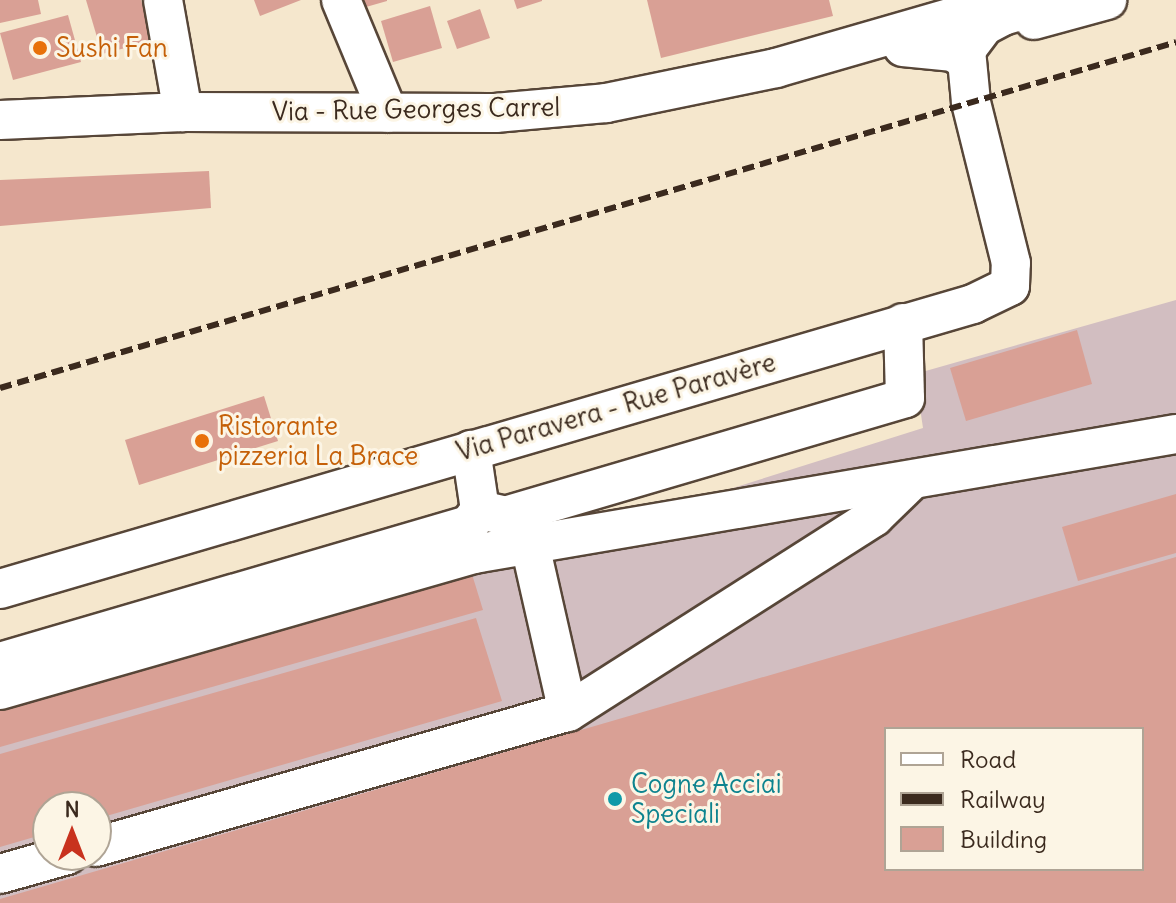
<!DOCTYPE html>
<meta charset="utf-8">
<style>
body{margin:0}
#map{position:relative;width:1176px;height:903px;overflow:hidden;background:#f5e7cd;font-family:Delius,sans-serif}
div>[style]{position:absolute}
.industrial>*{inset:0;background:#d2bec1}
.building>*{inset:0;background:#d9a095}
.roads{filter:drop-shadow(2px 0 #574638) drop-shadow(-2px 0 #574638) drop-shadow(0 2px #574638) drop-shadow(0 -2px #574638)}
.minor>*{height:38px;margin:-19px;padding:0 19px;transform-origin:19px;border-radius:19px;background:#fff}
.rail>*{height:6px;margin-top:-3px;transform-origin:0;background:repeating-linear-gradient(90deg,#3b2a1e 0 12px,transparent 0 18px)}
.dots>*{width:22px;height:22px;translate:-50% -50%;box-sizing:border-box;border:4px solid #fcf5e5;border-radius:50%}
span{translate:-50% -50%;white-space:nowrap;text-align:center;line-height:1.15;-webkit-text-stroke:6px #fcf5e5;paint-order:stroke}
.food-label{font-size:26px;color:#c56008}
.left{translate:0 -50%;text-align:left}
.street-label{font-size:26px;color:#3b2a1e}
.culture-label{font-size:26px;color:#0d838f}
.legend{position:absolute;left:884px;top:727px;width:260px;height:144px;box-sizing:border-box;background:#fcf5e5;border:2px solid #afa495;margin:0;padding:10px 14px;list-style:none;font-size:24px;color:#3b2a1e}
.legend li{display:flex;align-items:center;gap:16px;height:40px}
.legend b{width:40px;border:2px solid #afa495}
.north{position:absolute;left:32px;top:791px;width:80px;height:80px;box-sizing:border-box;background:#fcf5e5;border:2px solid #afa495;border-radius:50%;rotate:0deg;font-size:22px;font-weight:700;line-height:32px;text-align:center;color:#3b2a1e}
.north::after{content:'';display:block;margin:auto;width:28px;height:36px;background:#c8321e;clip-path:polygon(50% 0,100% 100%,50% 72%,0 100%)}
</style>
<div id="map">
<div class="industrial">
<i style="clip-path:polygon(evenodd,1176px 300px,1176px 903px,0 903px,0 673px,679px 505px,923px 428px,915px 374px,1176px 300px,886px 729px,1142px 729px,1142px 869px,886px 869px,886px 729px,1176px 300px,48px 807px,96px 807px,96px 855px,48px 855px,48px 807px)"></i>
</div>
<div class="building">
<i style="clip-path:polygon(0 0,38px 0,41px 14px,0 23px)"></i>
<i style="clip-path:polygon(86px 0,141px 0,152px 41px,102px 54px)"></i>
<i style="clip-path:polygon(254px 0,301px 0,260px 16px)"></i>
<i style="clip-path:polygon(363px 0,387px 0,387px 1px,366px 7px)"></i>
<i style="clip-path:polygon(514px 0,542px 0,542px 1px,517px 9px)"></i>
<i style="clip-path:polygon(647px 0,829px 0,833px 16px,661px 58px)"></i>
<i style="clip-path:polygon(430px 6px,442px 48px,393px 62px,381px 21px)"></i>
<i style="clip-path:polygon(480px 9px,490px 38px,457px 49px,447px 21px)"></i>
<i style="clip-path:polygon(68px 15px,81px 62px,13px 80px,0 33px)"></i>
<i style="clip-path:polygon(209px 171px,211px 208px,0 226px,0 180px)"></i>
<i style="clip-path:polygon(1077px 330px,1092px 384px,966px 421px,950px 368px)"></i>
<i style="clip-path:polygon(264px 396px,278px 441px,139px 485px,125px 440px)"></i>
<i style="clip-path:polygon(1176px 494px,1176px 553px,1078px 581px,1062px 527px)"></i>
<i style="clip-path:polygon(evenodd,1176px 557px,1176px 903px,0 903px,0 899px,1176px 557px,886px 729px,1142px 729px,1142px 869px,886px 869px,886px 729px)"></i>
<i style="clip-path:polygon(471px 571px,483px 610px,0 747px,0 705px)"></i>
<i style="clip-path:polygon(476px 618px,502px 701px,96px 819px,96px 807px,48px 807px,48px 833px,0 847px,0 754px)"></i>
</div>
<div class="roads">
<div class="minor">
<i style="left:163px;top:0;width:114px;rotate:79.9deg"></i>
<i style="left:341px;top:0;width:122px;rotate:67.4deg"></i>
<i style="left:1034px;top:20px;width:76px;rotate:-15.3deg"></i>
<i style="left:903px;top:47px;width:51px;rotate:5.6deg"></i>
<i style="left:954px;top:52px;width:15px;rotate:37deg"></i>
<i style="left:0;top:120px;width:183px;rotate:-2.5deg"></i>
<i style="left:183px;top:112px;width:312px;rotate:0.2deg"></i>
<i style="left:495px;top:113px;width:111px;rotate:-5.1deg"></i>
<i style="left:606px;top:103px;width:174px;rotate:-11.6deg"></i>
<i style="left:776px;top:68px;width:245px;rotate:-16.1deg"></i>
<i style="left:480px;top:510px;width:26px;rotate:13deg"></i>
<i style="left:505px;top:516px;width:417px;rotate:-16.4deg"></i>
<i style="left:905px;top:398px;width:75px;rotate:-91.5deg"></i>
<i style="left:530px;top:545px;width:171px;rotate:77.2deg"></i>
<i style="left:0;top:589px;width:1014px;rotate:-16.33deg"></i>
<i style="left:973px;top:304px;width:41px;rotate:-25.9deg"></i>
<i style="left:1010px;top:286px;width:23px;rotate:-88deg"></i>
<i style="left:1011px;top:263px;width:166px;rotate:-104deg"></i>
<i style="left:971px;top:102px;width:52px;rotate:-95.5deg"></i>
<i style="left:966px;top:50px;width:30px;rotate:-53deg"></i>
<i style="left:984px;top:26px;width:21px;rotate:-28deg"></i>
<i style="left:1003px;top:16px;width:56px;rotate:-16.5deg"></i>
<i style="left:0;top:662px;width:489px;rotate:-16.3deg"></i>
<i style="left:469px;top:525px;width:19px;rotate:-54deg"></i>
<i style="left:480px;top:510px;width:61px;rotate:-98.5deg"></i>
<i style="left:0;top:690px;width:493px;rotate:-16deg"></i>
<i style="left:474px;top:554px;width:712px;rotate:-9.7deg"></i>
<i style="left:96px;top:847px;width:491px;rotate:-16deg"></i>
<i style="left:568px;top:712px;width:363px;rotate:-32.5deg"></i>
<i style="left:874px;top:517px;width:50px;rotate:-44.2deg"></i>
<i style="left:0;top:874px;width:70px;rotate:-15.8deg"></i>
</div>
</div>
<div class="rail">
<i style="left:0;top:388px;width:1226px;rotate:-16.39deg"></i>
</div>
<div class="dots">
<i style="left:40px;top:48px;background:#e8710a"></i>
<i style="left:202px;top:441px;background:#e8710a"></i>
<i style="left:615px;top:799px;background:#0f9aa8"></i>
</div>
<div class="food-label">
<span class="left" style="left:56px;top:48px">Sushi Fan</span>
<span class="left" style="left:218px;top:441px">Ristorante<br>pizzeria La Brace</span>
</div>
<div class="street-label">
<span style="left:416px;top:109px;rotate:-1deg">Via - Rue Georges Carrel</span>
<span style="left:616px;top:407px;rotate:-16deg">Via Paravera - Rue Paravère</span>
</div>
<div class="culture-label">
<span class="left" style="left:631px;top:799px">Cogne Acciai<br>Speciali</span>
</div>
<ul class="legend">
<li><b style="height:10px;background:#fff"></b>Road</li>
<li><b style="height:10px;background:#3b2a1e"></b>Railway</li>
<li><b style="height:22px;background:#d9a095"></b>Building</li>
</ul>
<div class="north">N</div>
</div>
